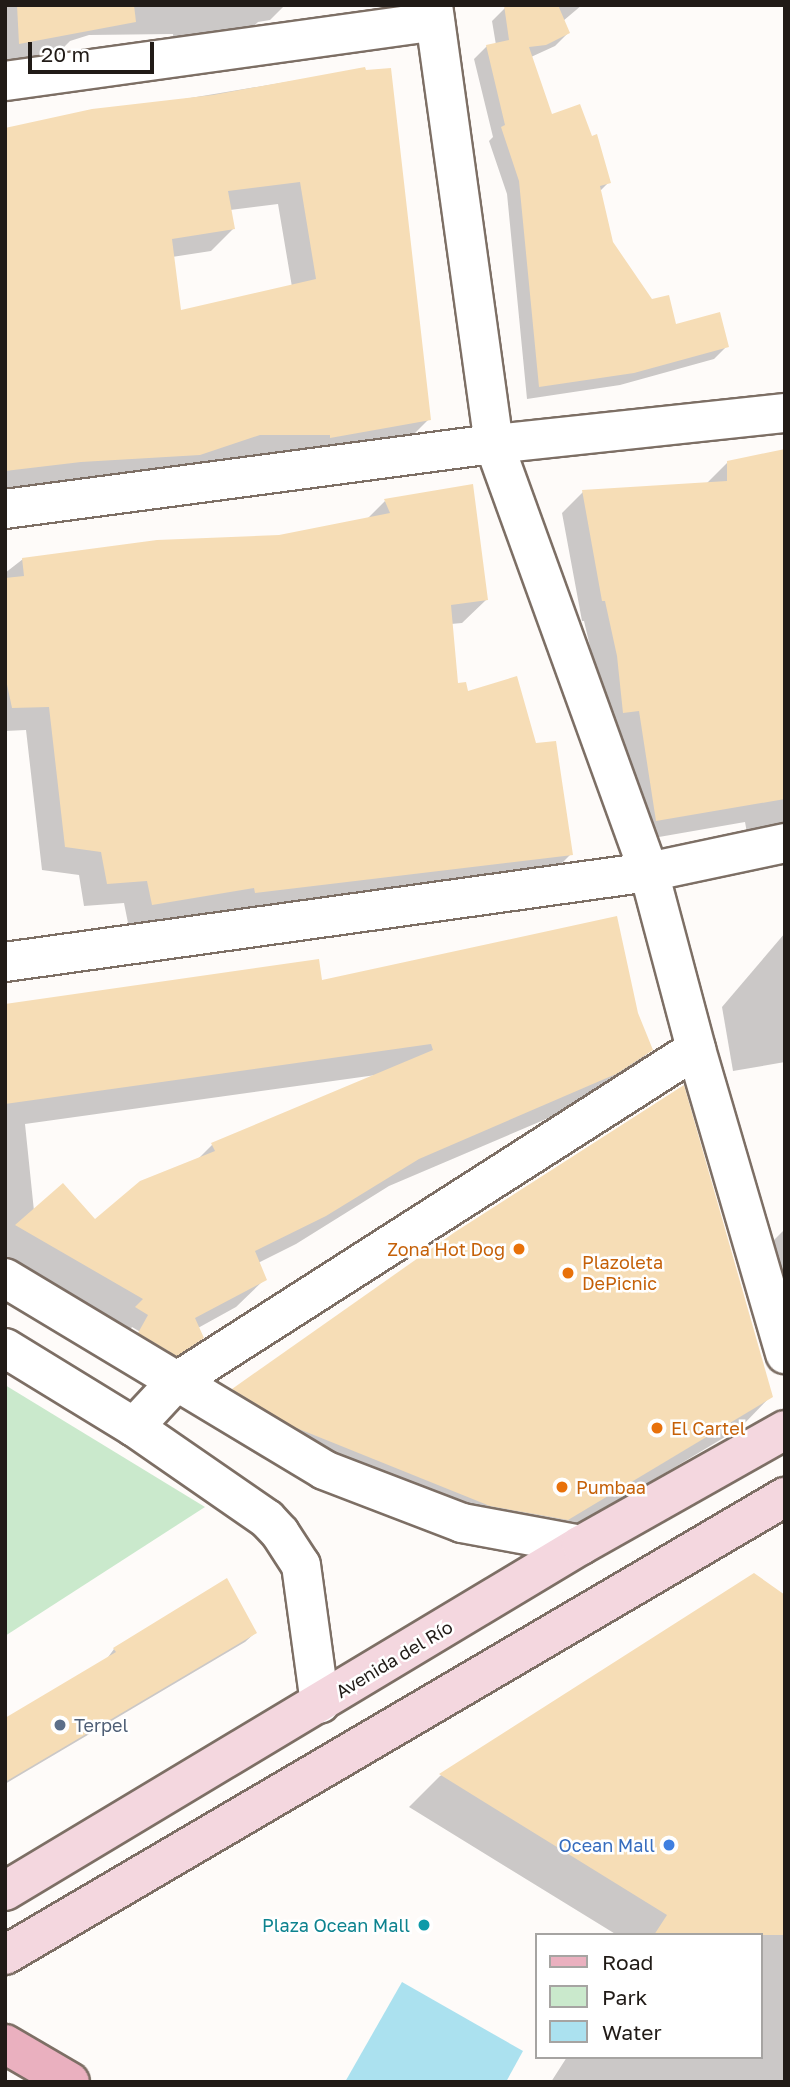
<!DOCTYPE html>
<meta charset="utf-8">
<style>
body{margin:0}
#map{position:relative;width:790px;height:2087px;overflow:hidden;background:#fefbf9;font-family:"Golos Text",sans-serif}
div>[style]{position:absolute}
.green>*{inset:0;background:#cae9cc}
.water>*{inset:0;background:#abe1ef}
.shadow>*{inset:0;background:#0003}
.building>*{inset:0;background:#f6ddb6}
.roads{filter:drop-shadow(2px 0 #7d6f65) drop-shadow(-2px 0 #7d6f65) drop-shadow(0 2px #7d6f65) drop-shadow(0 -2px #7d6f65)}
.minor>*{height:38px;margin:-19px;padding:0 19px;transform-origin:19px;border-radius:19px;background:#fff}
.secondary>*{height:38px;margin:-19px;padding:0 19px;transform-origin:19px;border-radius:19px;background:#f4d7df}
.primary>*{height:38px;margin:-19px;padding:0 19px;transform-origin:19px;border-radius:19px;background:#eab0bf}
.dots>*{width:19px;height:19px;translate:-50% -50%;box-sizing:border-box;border:4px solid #fff;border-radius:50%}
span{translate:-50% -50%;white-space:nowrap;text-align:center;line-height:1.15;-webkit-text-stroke:5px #fff;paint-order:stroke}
.food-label{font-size:18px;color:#c56008}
.right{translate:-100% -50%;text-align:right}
.left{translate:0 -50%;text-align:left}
.street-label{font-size:18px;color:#211b17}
.service-label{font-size:18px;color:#4e5e75}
.shop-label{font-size:18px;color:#366cbe}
.culture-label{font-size:18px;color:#0d838f}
.frame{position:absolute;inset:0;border:7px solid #211b17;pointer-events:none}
.legend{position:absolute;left:535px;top:1933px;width:228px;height:126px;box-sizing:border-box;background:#fff;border:2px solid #a6a4a2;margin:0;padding:9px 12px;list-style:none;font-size:21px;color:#211b17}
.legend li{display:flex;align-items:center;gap:14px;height:35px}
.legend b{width:35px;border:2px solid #a6a4a2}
.scale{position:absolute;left:28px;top:42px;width:126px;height:32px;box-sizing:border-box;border:4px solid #211b17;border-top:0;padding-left:9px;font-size:21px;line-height:24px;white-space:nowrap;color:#211b17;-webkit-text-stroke:5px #fff;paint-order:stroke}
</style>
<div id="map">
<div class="green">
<i style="clip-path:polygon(5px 1385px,205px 1507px,5px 1636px)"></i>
</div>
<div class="water">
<i style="clip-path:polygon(402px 1982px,523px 2051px,506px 2082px,345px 2082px)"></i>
</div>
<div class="shadow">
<i style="clip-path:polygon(5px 5px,285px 5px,270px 20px,258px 22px,237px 42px,175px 49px,173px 34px,89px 35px,70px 41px,57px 54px,5px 64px)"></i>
<i style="clip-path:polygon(517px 5px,582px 5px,563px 21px,568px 33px,555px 46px,531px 57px,551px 116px,609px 182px,600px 191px,611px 243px,651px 301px,675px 326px,727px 346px,714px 359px,620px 385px,527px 399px,507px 194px,489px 141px,493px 137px,474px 59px,487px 46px,496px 45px,492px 21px,505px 8px)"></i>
<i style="clip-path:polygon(evenodd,364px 69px,429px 419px,407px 441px,308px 457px,236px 457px,177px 477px,5px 490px,5px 129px,364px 69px,278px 204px,292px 287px,180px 312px,172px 257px,211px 251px,233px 229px,230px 210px,278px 204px)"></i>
<i style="clip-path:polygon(785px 450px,785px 845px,749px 844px,745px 822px,636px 841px,584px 621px,582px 621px,562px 513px,583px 492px,706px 484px,728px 462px)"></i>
<i style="clip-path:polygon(385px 501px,486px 600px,462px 623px,451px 624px,456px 685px,535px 745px,571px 854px,548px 877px,232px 915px,232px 910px,129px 928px,124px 903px,84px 906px,79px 875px,42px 870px,26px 730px,5px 731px,5px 573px,23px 559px,280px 536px,367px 519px)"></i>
<i style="clip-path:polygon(785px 933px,785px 1062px,733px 1071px,722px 1007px)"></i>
<i style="clip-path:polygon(evenodd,321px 982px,636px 1014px,651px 1050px,623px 1078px,586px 1102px,389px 1186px,296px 1244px,258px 1263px,265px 1279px,236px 1307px,198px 1328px,202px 1338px,174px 1366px,5px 1264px,5px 1005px,321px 982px,376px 1075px,212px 1145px,196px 1161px,95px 1221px,34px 1211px,25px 1124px,376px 1075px,321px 982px,132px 1327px,169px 1349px,169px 1353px,130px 1330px,132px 1327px)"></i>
<i style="clip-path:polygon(785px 1229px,785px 1304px,771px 1243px)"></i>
<i style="clip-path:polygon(456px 1233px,771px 1396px,740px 1428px,535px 1551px,458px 1537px,262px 1458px,202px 1421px,233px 1391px)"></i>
<i style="clip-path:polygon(754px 1575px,785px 1597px,785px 2082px,551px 2082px,567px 2057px,760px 2057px,760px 1935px,617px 1935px,409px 1807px,440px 1776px)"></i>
<i style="clip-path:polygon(255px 1633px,245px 1642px,5px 1784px,5px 1720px,106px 1660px,114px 1649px)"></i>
</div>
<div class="building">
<i style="clip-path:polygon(17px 5px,134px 5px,136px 22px,19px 44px)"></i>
<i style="clip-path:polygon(504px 5px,558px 5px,570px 33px,546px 45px,529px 47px,552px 114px,580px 104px,592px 136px,597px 134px,611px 183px,600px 186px,613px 242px,652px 299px,669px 295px,676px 324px,720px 312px,729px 347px,634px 373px,539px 387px,519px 181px,501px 127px,505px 125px,486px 45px,509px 40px)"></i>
<i style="clip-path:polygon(evenodd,365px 67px,366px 70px,391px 68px,431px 420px,330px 438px,330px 435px,260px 435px,200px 455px,81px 462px,5px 471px,5px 128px,92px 109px,213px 95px,365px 67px,300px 182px,316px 279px,181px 310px,172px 239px,235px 229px,228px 191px,300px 182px)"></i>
<i style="clip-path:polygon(785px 449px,785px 799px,656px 821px,639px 711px,623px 713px,617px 656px,605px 601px,602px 601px,582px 490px,727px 481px,727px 461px)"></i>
<i style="clip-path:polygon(473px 484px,488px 600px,451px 605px,458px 683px,466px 682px,468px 691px,517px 676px,536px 743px,556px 741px,573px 855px,255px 893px,254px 888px,152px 905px,147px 881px,107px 884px,101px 852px,65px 847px,49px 707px,12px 708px,5px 675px,5px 578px,24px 576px,22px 558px,157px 540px,279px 535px,390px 513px,384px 499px)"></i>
<i style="clip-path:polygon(617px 916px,638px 1013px,653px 1050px,616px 1074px,419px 1159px,326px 1216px,255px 1251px,267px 1280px,195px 1318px,204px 1338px,177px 1356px,138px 1333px,148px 1315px,135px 1307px,143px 1299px,15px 1225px,63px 1183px,95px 1219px,140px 1181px,215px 1151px,211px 1143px,433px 1050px,431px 1044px,5px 1104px,5px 1004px,319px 959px,322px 980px)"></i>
<i style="clip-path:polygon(684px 1085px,773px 1397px,568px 1520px,490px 1506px,294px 1427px,232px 1389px,455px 1232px)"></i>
<i style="clip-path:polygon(754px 1573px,785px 1595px,785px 1935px,654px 1935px,667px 1915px,439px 1774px)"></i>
<i style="clip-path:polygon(227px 1578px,257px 1633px,5px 1782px,5px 1718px,116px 1652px,113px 1648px)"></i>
</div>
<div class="roads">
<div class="minor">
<i style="left:433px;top:5px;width:443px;rotate:82.1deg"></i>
<i style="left:494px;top:444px;width:455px;rotate:70.1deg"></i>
<i style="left:649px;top:872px;width:183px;rotate:75.1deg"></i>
<i style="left:696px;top:1049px;width:318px;rotate:73.7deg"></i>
<i style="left:5px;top:81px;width:434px;rotate:-7.9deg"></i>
<i style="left:5px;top:509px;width:493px;rotate:-7.6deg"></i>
<i style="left:494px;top:444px;width:293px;rotate:-6.1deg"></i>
<i style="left:5px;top:962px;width:650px;rotate:-7.96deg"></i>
<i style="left:649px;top:872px;width:139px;rotate:-12deg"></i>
<i style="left:5px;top:1278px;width:372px;rotate:31deg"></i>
<i style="left:324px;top:1470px;width:148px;rotate:21deg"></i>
<i style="left:462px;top:1523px;width:121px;rotate:10.5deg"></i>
<i style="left:5px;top:1348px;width:151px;rotate:31.5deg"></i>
<i style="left:134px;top:1427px;width:162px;rotate:34.7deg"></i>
<i style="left:267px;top:1519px;width:19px;rotate:47deg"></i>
<i style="left:280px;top:1533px;width:38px;rotate:57deg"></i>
<i style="left:301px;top:1565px;width:140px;rotate:82.2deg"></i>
<i style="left:134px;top:1427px;width:62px;rotate:-47deg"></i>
<i style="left:176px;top:1382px;width:617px;rotate:-32.63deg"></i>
</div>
<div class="secondary">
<i style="left:5px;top:1891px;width:672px;rotate:-30.99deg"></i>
<i style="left:581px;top:1545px;width:234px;rotate:-29.4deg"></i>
<i style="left:5px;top:1955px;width:905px;rotate:-30.42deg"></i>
</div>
<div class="primary">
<i style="left:5px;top:2044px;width:75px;rotate:30.3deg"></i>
</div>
</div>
<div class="dots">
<i style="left:519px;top:1249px;background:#e8710a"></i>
<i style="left:568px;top:1273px;background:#e8710a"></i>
<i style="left:657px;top:1428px;background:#e8710a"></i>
<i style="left:562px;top:1487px;background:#e8710a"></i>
<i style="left:60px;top:1725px;background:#5c6f8a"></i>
<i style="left:669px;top:1845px;background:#3f7fe0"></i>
<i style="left:424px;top:1925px;background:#0f9aa8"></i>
</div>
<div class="food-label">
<span class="right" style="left:505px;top:1249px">Zona Hot Dog</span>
<span class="left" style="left:582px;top:1273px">Plazoleta<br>DePicnic</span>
<span class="left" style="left:671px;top:1428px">El Cartel</span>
<span class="left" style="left:576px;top:1487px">Pumbaa</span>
</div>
<div class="street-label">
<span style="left:394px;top:1659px;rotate:-31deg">Avenida del Río</span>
</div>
<div class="service-label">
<span class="left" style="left:74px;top:1725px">Terpel</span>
</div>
<div class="shop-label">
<span class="right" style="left:655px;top:1845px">Ocean Mall</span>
</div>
<div class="culture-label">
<span class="right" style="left:410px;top:1925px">Plaza Ocean Mall</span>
</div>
<div class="frame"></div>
<ul class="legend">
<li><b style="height:9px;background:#eab0bf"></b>Road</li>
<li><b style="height:19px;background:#cae9cc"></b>Park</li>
<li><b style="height:19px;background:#abe1ef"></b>Water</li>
</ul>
<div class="scale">20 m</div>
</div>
